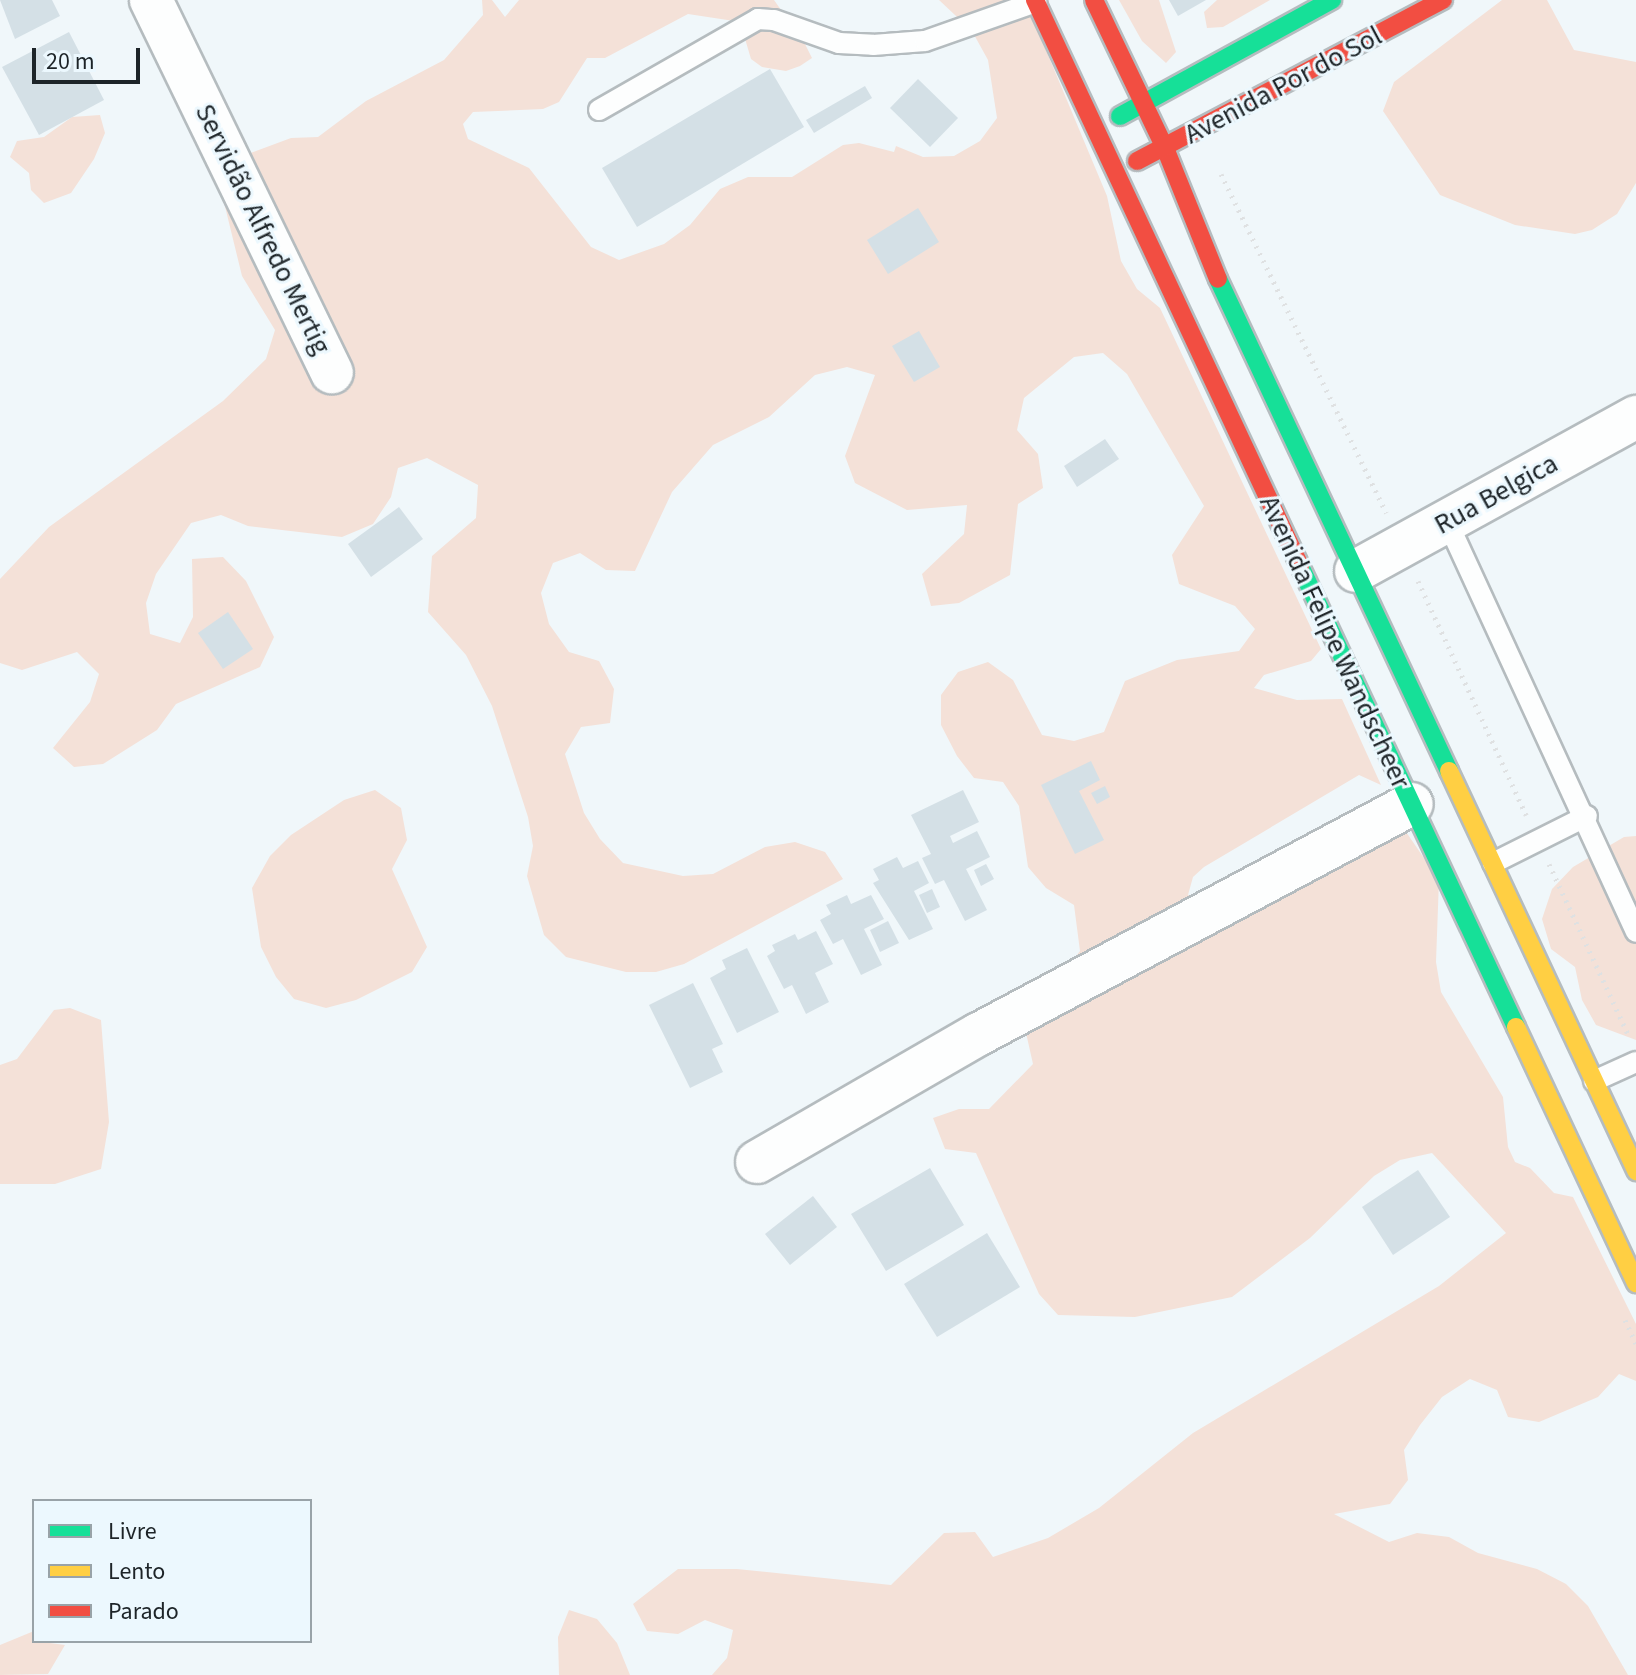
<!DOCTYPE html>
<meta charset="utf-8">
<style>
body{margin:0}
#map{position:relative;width:1636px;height:1675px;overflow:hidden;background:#f0f7fa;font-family:"Source Sans 3",sans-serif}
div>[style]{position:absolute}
.green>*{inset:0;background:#f4e1d8}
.building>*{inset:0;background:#d4e0e6}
.path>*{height:5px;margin-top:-2.5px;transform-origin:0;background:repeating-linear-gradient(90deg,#dfe1e2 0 2px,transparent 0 8px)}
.roads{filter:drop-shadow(2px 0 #b5bcbf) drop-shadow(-2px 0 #b5bcbf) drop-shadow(0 2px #b5bcbf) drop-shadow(0 -2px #b5bcbf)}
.lane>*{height:20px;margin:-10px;padding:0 10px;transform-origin:10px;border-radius:10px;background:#fdfefe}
.street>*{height:42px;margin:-21px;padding:0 21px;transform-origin:21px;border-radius:21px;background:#fdfefe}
.fast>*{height:18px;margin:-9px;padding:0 9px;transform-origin:9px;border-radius:9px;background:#16e098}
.slow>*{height:18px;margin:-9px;padding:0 9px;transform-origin:9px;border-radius:9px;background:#ffcf43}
.jam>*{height:18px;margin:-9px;padding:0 9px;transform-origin:9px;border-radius:9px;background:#f24e42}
span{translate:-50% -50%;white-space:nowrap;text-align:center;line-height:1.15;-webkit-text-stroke:6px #ecf8fe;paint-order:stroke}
.street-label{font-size:28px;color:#1d2428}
.legend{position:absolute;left:32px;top:1499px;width:280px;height:144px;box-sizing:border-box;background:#ecf8fe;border:2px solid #99a3a8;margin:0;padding:10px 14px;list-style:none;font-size:24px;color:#1d2428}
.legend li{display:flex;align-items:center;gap:16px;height:40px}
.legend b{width:40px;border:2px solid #99a3a8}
.scale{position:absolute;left:32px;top:48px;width:108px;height:36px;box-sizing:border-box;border:4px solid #1d2428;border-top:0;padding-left:10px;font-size:24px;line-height:28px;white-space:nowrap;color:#1d2428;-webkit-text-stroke:6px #ecf8fe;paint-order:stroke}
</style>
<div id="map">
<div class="green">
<i style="clip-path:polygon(482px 0,492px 0,505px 17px,519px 0,774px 0,805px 44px,812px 58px,800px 66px,786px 71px,762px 67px,751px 59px,743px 32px,734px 21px,688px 14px,605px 58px,587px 58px,559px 102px,543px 109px,473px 112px,463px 124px,468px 139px,529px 168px,591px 247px,619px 260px,664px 244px,690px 225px,720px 189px,748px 177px,792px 177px,843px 145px,859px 143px,894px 152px,896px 146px,923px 157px,954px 156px,980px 141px,997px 118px,988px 60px,972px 31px,939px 0,1025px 0,1107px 196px,1121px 261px,1137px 289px,1160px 308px,1321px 649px,1311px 661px,1264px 675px,1254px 688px,1297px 700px,1342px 699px,1381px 785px,1359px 775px,1204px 867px,1193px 877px,1188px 895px,1204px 897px,1389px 807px,1439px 880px,1436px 962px,1441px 992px,1503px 1097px,1508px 1147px,1515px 1162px,1530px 1168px,1554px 1193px,1573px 1197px,1636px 1324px,1636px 1381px,1619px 1374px,1598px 1397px,1539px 1422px,1508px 1417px,1497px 1390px,1470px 1379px,1442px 1397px,1420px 1425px,1404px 1450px,1408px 1480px,1390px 1504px,1334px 1514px,1389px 1542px,1417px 1533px,1449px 1537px,1478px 1553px,1537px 1569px,1566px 1584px,1588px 1606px,1628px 1675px,712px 1675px,727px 1658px,733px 1630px,705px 1620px,678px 1634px,647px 1631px,633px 1604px,678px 1569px,737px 1569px,891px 1585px,944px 1533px,975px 1532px,993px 1557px,1048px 1538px,1099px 1508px,1193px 1433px,1439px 1286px,1506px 1233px,1432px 1153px,1400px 1160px,1374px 1176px,1310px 1238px,1232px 1297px,1135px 1317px,1058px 1315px,1039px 1294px,976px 1153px,945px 1149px,933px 1118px,959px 1109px,989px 1109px,1033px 1064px,1024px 1024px,1080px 951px,1074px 905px,1046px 888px,1028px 867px,1019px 806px,1003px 782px,974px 778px,957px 756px,941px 725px,941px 695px,958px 672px,988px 662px,1013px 680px,1042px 735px,1074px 741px,1104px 732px,1125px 681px,1177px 660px,1239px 651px,1255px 629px,1235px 606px,1179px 584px,1172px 555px,1204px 506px,1127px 374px,1103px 353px,1074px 357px,1024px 398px,1017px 430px,1038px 454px,1043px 488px,1018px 504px,1010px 575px,959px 603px,931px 606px,922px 574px,964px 534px,967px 505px,907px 510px,855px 483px,845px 456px,875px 375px,847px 367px,815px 375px,769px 417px,713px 445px,672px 492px,635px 571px,606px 570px,580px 553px,553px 563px,541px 593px,549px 624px,569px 652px,599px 661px,614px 689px,610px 723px,581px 727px,565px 754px,584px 813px,600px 839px,623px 863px,683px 876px,713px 874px,765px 847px,795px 842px,825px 852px,843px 879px,684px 964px,656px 972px,626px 972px,566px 957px,544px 935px,527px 876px,533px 846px,528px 817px,492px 706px,466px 655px,428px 612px,432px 556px,476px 518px,478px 485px,427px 458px,398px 468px,391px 497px,373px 524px,342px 537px,248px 526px,221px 515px,191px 523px,156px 574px,146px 603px,150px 634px,180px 643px,193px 617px,192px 559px,223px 557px,246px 581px,274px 637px,260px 667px,176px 704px,157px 730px,103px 764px,74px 767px,53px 748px,90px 702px,99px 674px,77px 652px,22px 670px,0 663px,0 579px,49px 527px,223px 401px,266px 359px,275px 330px,242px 276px,221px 190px,237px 158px,291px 138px,318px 137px,366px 101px,444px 60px,483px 15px)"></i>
<i style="clip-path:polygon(1119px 0,1159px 0,1176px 52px,1166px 63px,1142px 41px)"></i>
<i style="clip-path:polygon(1217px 0,1270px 0,1223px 27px,1207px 28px,1204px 12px)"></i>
<i style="clip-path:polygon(1502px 0,1547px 0,1574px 50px,1636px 62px,1636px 183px,1617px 214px,1592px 230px,1575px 234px,1515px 225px,1440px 195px,1383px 111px,1394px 82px)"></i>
<i style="clip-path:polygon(100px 115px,105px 133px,94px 159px,71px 193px,44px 203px,31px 190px,29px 173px,10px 157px,17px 141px,44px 137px,72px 117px)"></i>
<i style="clip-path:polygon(375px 790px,401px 808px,407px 840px,392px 869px,427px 947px,412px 972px,356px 1000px,326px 1008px,294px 999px,276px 977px,261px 947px,252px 888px,270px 856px,291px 835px,344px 800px)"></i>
<i style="clip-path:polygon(1636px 836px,1636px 1040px,1596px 1025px,1582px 1000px,1575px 967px,1551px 949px,1542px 919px,1552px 889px,1573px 867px,1624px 837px)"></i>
<i style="clip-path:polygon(70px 1008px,101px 1020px,109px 1122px,101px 1169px,55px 1184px,0 1184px,0 1065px,17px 1059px,54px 1010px)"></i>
<i style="clip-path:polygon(569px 1610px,597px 1619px,617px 1643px,630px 1675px,559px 1675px,558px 1637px)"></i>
<i style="clip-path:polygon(34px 1631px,34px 1641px,65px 1645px,48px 1674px,0 1675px,0 1645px)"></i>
</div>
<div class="building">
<i style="clip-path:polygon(0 0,52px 0,60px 16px,15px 39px)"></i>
<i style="clip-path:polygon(1169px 0,1206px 0,1178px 16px)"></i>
<i style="clip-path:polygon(69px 32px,104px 100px,39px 135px,2px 67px)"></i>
<i style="clip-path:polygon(770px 69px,804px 127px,637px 227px,602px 168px)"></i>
<i style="clip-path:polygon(918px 79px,958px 118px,930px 147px,890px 108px)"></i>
<i style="clip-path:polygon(865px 86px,872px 98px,814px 133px,806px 120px)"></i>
<i style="clip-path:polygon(918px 208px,939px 242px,888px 274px,867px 240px)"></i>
<i style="clip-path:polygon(919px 331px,940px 367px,914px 382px,892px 346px)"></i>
<i style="clip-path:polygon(1105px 439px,1119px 459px,1077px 487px,1064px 466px)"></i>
<i style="clip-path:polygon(399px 507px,423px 539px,371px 577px,348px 544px)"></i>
<i style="clip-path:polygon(228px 612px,253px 649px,223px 669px,198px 633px)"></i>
<i style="clip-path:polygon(1091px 761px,1100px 780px,1079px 791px,1104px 840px,1075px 854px,1041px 785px)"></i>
<i style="clip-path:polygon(1105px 786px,1110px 797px,1097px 804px,1091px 793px)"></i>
<i style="clip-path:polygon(963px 790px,979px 822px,950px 836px,953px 843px,977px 831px,990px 857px,966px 869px,987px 910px,965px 921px,944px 880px,935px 884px,922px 858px,931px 854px,911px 815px)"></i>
<i style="clip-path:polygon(897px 857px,903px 868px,918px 861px,929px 883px,914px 891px,933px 929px,909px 940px,873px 883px,879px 880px,873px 869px)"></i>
<i style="clip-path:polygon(986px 864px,994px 879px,981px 886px,974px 870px)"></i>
<i style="clip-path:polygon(932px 889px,940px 907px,927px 913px,919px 895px)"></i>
<i style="clip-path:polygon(847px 895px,851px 904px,871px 895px,884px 919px,864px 929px,882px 965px,861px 975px,843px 939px,833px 944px,820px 920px,831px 914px,826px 905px)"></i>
<i style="clip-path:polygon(888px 921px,899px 943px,880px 952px,870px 930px)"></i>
<i style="clip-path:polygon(816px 931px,833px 964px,815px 973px,829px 1002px,806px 1014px,792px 985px,784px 989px,767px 956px,775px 951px,772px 945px,795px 934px,798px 940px)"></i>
<i style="clip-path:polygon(747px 948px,779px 1012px,737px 1033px,710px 978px,726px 969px,722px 960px)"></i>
<i style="clip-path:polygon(693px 983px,723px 1044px,712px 1049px,723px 1072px,690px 1088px,649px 1005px)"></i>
<i style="clip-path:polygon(930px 1168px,964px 1225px,886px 1271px,851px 1214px)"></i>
<i style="clip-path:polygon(1418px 1170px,1450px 1217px,1393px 1255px,1362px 1207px)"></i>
<i style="clip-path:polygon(813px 1196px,837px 1227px,790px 1265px,765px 1234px)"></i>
<i style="clip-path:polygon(987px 1233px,1020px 1287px,937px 1337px,904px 1284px)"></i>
</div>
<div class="path">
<i style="left:1221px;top:174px;width:377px;rotate:64deg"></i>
<i style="left:1418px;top:581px;width:258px;rotate:65.2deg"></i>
<i style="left:1549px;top:864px;width:190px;rotate:65.1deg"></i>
<i style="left:1625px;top:1320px;width:26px;rotate:65deg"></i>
</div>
<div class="roads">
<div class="lane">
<i style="left:599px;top:110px;width:183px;rotate:-29.8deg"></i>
<i style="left:758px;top:19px;width:16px;rotate:4deg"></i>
<i style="left:774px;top:20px;width:69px;rotate:19.5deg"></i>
<i style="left:839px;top:43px;width:34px;rotate:3deg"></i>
<i style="left:873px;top:45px;width:52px;rotate:-4.4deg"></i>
<i style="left:925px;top:41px;width:118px;rotate:-19.4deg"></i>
<i style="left:1447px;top:521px;width:452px;rotate:65.3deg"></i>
<i style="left:1493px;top:863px;width:105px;rotate:-26.6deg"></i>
<i style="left:1594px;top:1081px;width:46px;rotate:-24.3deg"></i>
</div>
<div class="street">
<i style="left:151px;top:0;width:414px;rotate:64.1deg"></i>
<i style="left:1356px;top:571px;width:320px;rotate:-28.8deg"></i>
<i style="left:757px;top:1162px;width:256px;rotate:-30deg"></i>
<i style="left:979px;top:1034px;width:490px;rotate:-28deg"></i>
</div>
<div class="fast">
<i style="left:1120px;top:116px;width:242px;rotate:-28.7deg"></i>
<i style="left:1218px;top:279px;width:544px;rotate:64.85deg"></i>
<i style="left:1300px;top:566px;width:509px;rotate:64.89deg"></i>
</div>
<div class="slow">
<i style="left:1449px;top:771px;width:442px;rotate:64.9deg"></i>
<i style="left:1516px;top:1027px;width:283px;rotate:64.9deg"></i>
</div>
<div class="jam">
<i style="left:1035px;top:0;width:625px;rotate:64.91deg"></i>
<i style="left:1094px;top:0;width:164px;rotate:64.4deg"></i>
<i style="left:1165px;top:148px;width:141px;rotate:68deg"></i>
<i style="left:1137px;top:161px;width:346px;rotate:-27.8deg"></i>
</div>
</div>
<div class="street-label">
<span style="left:1283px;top:85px;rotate:-28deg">Avenida Por do Sol</span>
<span style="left:263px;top:229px;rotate:64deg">Servidão Alfredo Mertig</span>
<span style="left:1496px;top:494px;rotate:-29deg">Rua Belgica</span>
<span style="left:1335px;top:642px;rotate:65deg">Avenida Felipe Wandscheer</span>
</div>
<ul class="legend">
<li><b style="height:10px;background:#16e098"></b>Livre</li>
<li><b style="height:10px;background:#ffcf43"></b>Lento</li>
<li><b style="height:10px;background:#f24e42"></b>Parado</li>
</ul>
<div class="scale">20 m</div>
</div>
